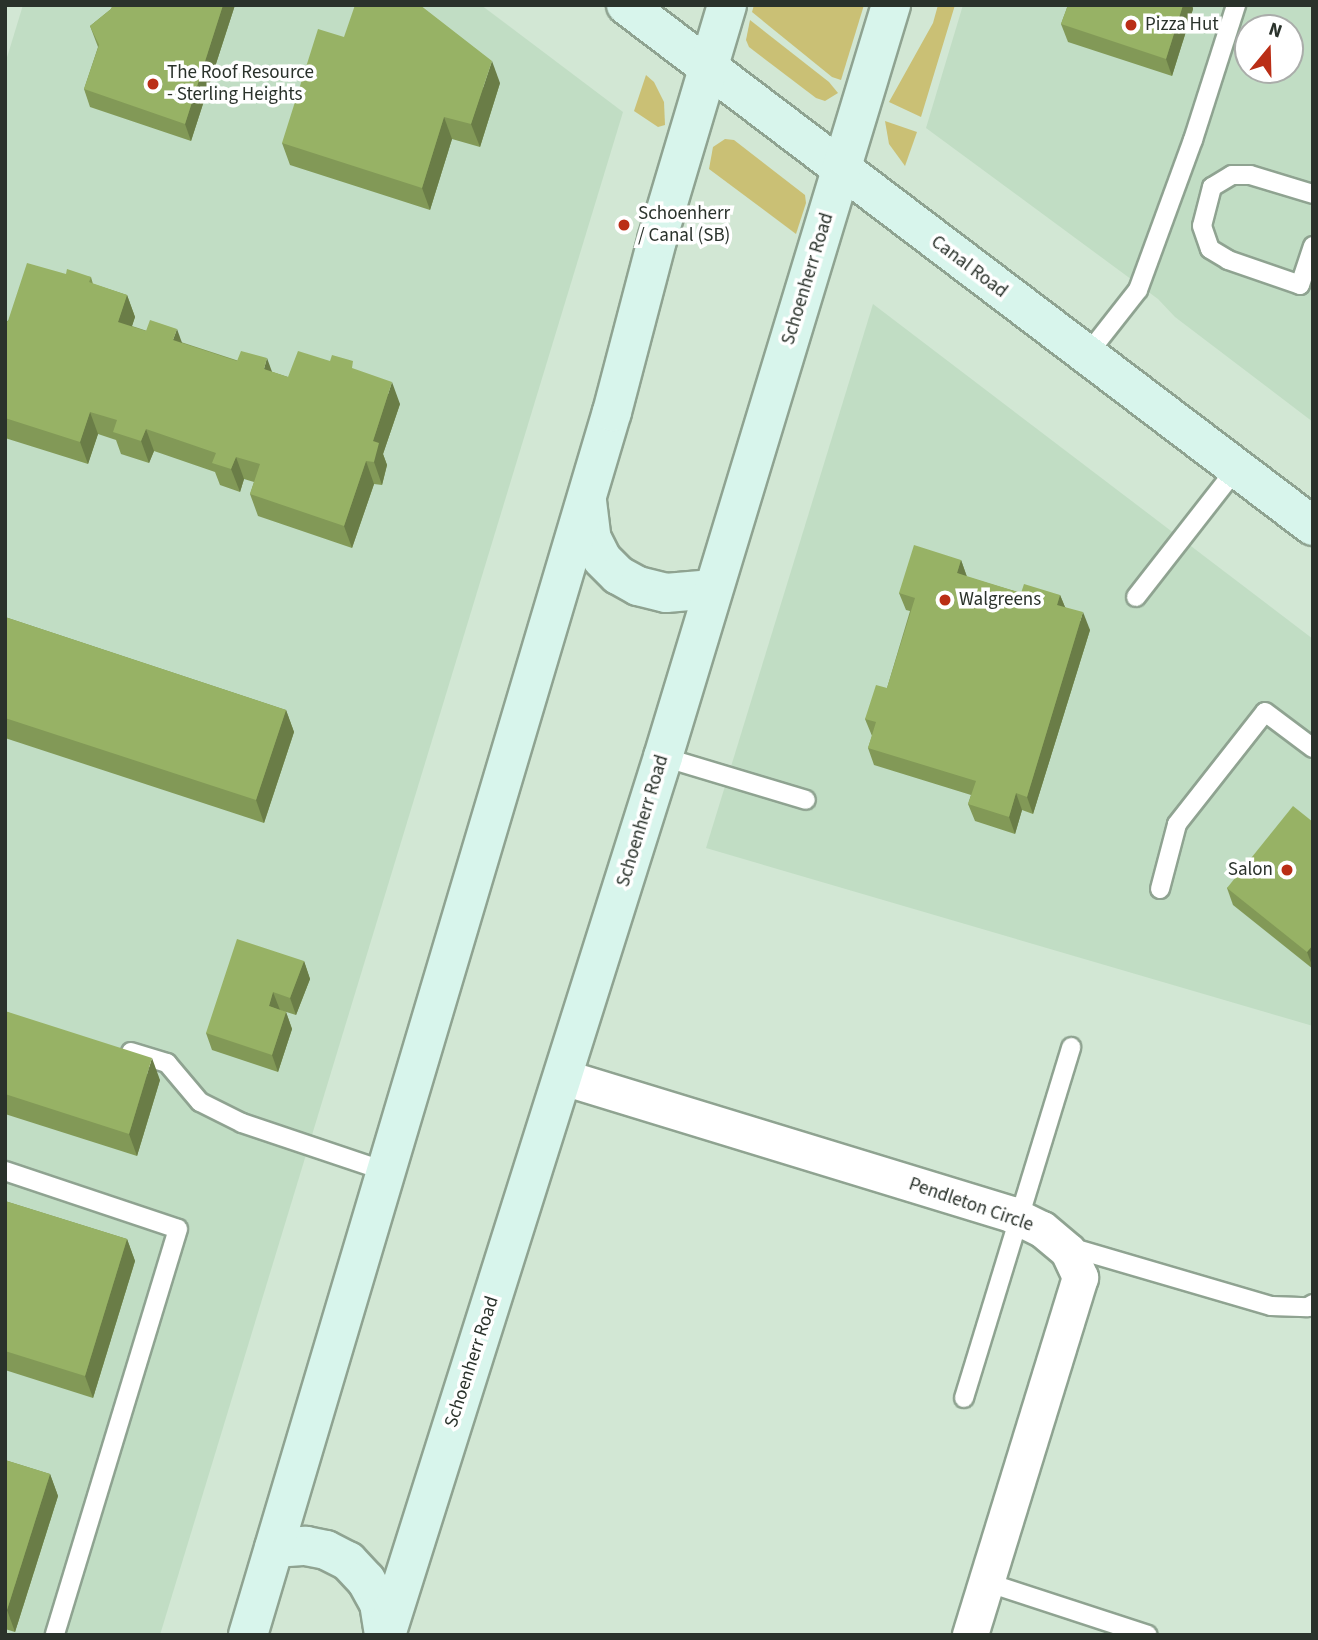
<!DOCTYPE html>
<style>
body{margin:0}
#map{position:relative;width:1318px;height:1640px;overflow:hidden;background:#d2e7d4;font-family:"Source Sans 3",sans-serif}
div>[style]{position:absolute}
.built>*{inset:0;background:#c1ddc4}
.green>*{inset:0;background:#cac075}
.roads{filter:drop-shadow(2px 0 #8fa391) drop-shadow(-2px 0 #8fa391) drop-shadow(0 2px #8fa391) drop-shadow(0 -2px #8fa391)}
.lane>*{height:18px;margin:-9px;padding:0 9px;transform-origin:9px;border-radius:9px;background:#fff}
.street>*{height:35px;margin:-17.5px;padding:0 17.5px;transform-origin:17.5px;border-radius:17.5px;background:#fff}
.secondary>*{height:38px;margin:-19px;padding:0 19px;transform-origin:19px;border-radius:19px;background:#d8f5ec}
.wall>*{inset:0;background:#829957}
.shaded-wall>*{inset:0;background:#6a7d47}
.building>*{inset:0;background:#97b265}
.dots>*{width:19px;height:19px;translate:-50% -50%;box-sizing:border-box;border:4px solid #fff;border-radius:50%}
span{translate:-50% -50%;white-space:nowrap;text-align:center;line-height:1.15;-webkit-text-stroke:7px #fff;paint-order:stroke}
.poi-label{font-size:19px;color:#2a322b}
.left{translate:0 -50%;text-align:left}
.right{translate:-100% -50%;text-align:right}
.street-label{font-size:19px;color:#2a322b}
.frame{position:absolute;inset:0;border:7px solid #2a322b;pointer-events:none}
.north{position:absolute;left:1234px;top:14px;width:70px;height:70px;box-sizing:border-box;background:#fff;border:2px solid #aaadaa;border-radius:50%;rotate:19deg;font-size:19px;font-weight:700;line-height:28px;text-align:center;color:#2a322b}
.north::after{content:'';display:block;margin:auto;width:24px;height:32px;background:#ba2e16;clip-path:polygon(50% 0,100% 100%,50% 72%,0 100%)}
</style>
<div id="map">
<div class="built">
<i style="clip-path:polygon(23px 5px,481px 5px,623px 112px,160px 1635px,5px 1635px,5px 64px)"></i>
<i style="clip-path:polygon(evenodd,963px 5px,1313px 5px,1313px 422px,1175px 317px,1158px 299px,926px 128px,963px 5px,1248px 28px,1290px 28px,1290px 70px,1248px 70px,1248px 28px)"></i>
<i style="clip-path:polygon(873px 304px,1313px 639px,1313px 1026px,706px 848px)"></i>
</div>
<div class="green">
<i style="clip-path:polygon(754px 5px,864px 5px,841px 80px,832px 77px,752px 12px)"></i>
<i style="clip-path:polygon(938px 5px,955px 5px,921px 117px,889px 102px,933px 23px)"></i>
<i style="clip-path:polygon(750px 20px,829px 82px,838px 93px,825px 101px,816px 98px,749px 47px,746px 40px)"></i>
<i style="clip-path:polygon(646px 75px,654px 82px,664px 102px,665px 125px,658px 127px,634px 111px)"></i>
<i style="clip-path:polygon(885px 121px,917px 132px,905px 166px,889px 144px)"></i>
<i style="clip-path:polygon(725px 139px,734px 140px,805px 195px,806px 203px,796px 234px,709px 169px,713px 147px)"></i>
</div>
<div class="roads">
<div class="lane">
<i style="left:1313px;top:194px;width:66px;rotate:-163.2deg"></i>
<i style="left:1250px;top:175px;width:18px;rotate:180deg"></i>
<i style="left:1232px;top:175px;width:23px;rotate:149deg"></i>
<i style="left:1212px;top:187px;width:40px;rotate:104.4deg"></i>
<i style="left:1202px;top:226px;width:24px;rotate:71deg"></i>
<i style="left:1210px;top:249px;width:21px;rotate:31deg"></i>
<i style="left:1228px;top:260px;width:76px;rotate:19.1deg"></i>
<i style="left:1300px;top:285px;width:41px;rotate:-71.6deg"></i>
<i style="left:1086px;top:356px;width:84px;rotate:-51.8deg"></i>
<i style="left:1138px;top:290px;width:160px;rotate:-69.9deg"></i>
<i style="left:1193px;top:140px;width:142px;rotate:-72.3deg"></i>
<i style="left:1136px;top:597px;width:162px;rotate:-52deg"></i>
<i style="left:663px;top:757px;width:149px;rotate:16.7deg"></i>
<i style="left:1160px;top:889px;width:67px;rotate:-75.3deg"></i>
<i style="left:1177px;top:824px;width:142px;rotate:-51.8deg"></i>
<i style="left:1265px;top:712px;width:60px;rotate:36.9deg"></i>
<i style="left:131px;top:1052px;width:38px;rotate:17deg"></i>
<i style="left:167px;top:1063px;width:51px;rotate:49.8deg"></i>
<i style="left:200px;top:1102px;width:47px;rotate:26.6deg"></i>
<i style="left:242px;top:1123px;width:151px;rotate:18.6deg"></i>
<i style="left:5px;top:1171px;width:182px;rotate:18.5deg"></i>
<i style="left:178px;top:1229px;width:424px;rotate:106.9deg"></i>
<i style="left:1066px;top:1246px;width:214px;rotate:16.3deg"></i>
<i style="left:1271px;top:1306px;width:37px;rotate:2deg"></i>
<i style="left:1308px;top:1307px;width:6px;rotate:-31deg"></i>
<i style="left:964px;top:1398px;width:367px;rotate:-73deg"></i>
<i style="left:986px;top:1582px;width:170px;rotate:18.1deg"></i>
</div>
<div class="street">
<i style="left:563px;top:1077px;width:468px;rotate:17deg"></i>
<i style="left:1011px;top:1214px;width:34px;rotate:26deg"></i>
<i style="left:1042px;top:1229px;width:34px;rotate:40deg"></i>
<i style="left:1068px;top:1251px;width:29px;rotate:65deg"></i>
<i style="left:1080px;top:1277px;width:375px;rotate:107.1deg"></i>
</div>
<div class="secondary">
<i style="left:626px;top:5px;width:862px;rotate:37.18deg"></i>
<i style="left:587px;top:501px;width:38px;rotate:83deg"></i>
<i style="left:592px;top:539px;width:22px;rotate:63deg"></i>
<i style="left:602px;top:559px;width:23px;rotate:45deg"></i>
<i style="left:618px;top:575px;width:23px;rotate:29deg"></i>
<i style="left:638px;top:586px;width:29px;rotate:14deg"></i>
<i style="left:666px;top:593px;width:47px;rotate:-4.9deg"></i>
<i style="left:274px;top:1548px;width:32px;rotate:-4deg"></i>
<i style="left:306px;top:1546px;width:20px;rotate:11deg"></i>
<i style="left:326px;top:1550px;width:25px;rotate:27deg"></i>
<i style="left:348px;top:1561px;width:26px;rotate:47deg"></i>
<i style="left:366px;top:1580px;width:26px;rotate:61deg"></i>
<i style="left:379px;top:1603px;width:32px;rotate:81deg"></i>
<i style="left:248px;top:1635px;width:1276px;rotate:-73.43deg"></i>
<i style="left:612px;top:412px;width:178px;rotate:-75.3deg"></i>
<i style="left:657px;top:240px;width:245px;rotate:-73.4deg"></i>
<i style="left:386px;top:1635px;width:921px;rotate:-72.49deg"></i>
<i style="left:663px;top:757px;width:786px;rotate:-73.13deg"></i>
</div>
</div>
<div class="wall">
<i style="clip-path:polygon(113px 5px,235px 5px,191px 141px,90px 107px,84px 89px,98px 47px,90px 26px,111px 9px)"></i>
<i style="clip-path:polygon(1068px 5px,1192px 5px,1193px 9px,1172px 76px,1068px 42px,1061px 24px)"></i>
<i style="clip-path:polygon(500px 83px,480px 147px,452px 139px,430px 210px,290px 165px,282px 143px)"></i>
<i style="clip-path:polygon(66px 274px,91px 277px,93px 284px,127px 295px,135px 317px,132px 326px,288px 377px,357px 370px,400px 404px,383px 454px,387px 465px,382px 485px,374px 484px,352px 548px,258px 516px,250px 494px,254px 482px,244px 479px,240px 492px,220px 485px,215px 472px,154px 451px,149px 463px,121px 454px,116px 440px,98px 434px,88px 464px,5px 438px,5px 323px)"></i>
<i style="clip-path:polygon(961px 560px,967px 577px,1021px 593px,1060px 595px,1065px 607px,1090px 630px,1033px 814px,1022px 810px,1015px 834px,975px 821px,968px 804px,971px 795px,874px 765px,868px 748px,872px 736px,865px 719px,887px 688px,910px 611px,906px 610px,899px 593px)"></i>
<i style="clip-path:polygon(5px 617px,286px 710px,294px 732px,264px 823px,5px 738px)"></i>
<i style="clip-path:polygon(1313px 822px,1313px 969px,1233px 905px,1227px 888px)"></i>
<i style="clip-path:polygon(304px 961px,310px 979px,296px 1015px,280px 1010px,286px 1012px,292px 1029px,278px 1072px,212px 1050px,206px 1033px)"></i>
<i style="clip-path:polygon(5px 1011px,160px 1080px,137px 1156px,5px 1114px)"></i>
<i style="clip-path:polygon(5px 1201px,127px 1239px,135px 1261px,93px 1398px,5px 1370px)"></i>
<i style="clip-path:polygon(5px 1460px,50px 1474px,58px 1496px,15px 1632px,5px 1629px)"></i>
</div>
<div class="shaded-wall">
<i style="clip-path:polygon(223px 5px,235px 5px,191px 141px,185px 124px)"></i>
<i style="clip-path:polygon(1183px 5px,1192px 5px,1193px 9px,1172px 76px,1166px 59px)"></i>
<i style="clip-path:polygon(492px 61px,500px 83px,480px 147px,471px 124px)"></i>
<i style="clip-path:polygon(444px 117px,452px 139px,430px 210px,422px 188px)"></i>
<i style="clip-path:polygon(127px 295px,135px 317px,126px 344px,118px 322px)"></i>
<i style="clip-path:polygon(177px 329px,185px 351px,173px 340px)"></i>
<i style="clip-path:polygon(267px 358px,275px 380px,264px 369px)"></i>
<i style="clip-path:polygon(392px 382px,400px 404px,383px 454px,387px 465px,382px 485px,374px 462px,373px 441px)"></i>
<i style="clip-path:polygon(90px 412px,98px 434px,88px 464px,80px 442px)"></i>
<i style="clip-path:polygon(146px 429px,154px 451px,149px 463px,141px 441px)"></i>
<i style="clip-path:polygon(236px 457px,244px 479px,240px 492px,231px 469px)"></i>
<i style="clip-path:polygon(366px 461px,374px 484px,352px 548px,344px 526px)"></i>
<i style="clip-path:polygon(961px 560px,967px 577px,957px 573px)"></i>
<i style="clip-path:polygon(1060px 595px,1067px 612px,1057px 605px)"></i>
<i style="clip-path:polygon(1083px 612px,1090px 630px,1033px 814px,1027px 797px)"></i>
<i style="clip-path:polygon(286px 710px,294px 732px,264px 823px,256px 800px)"></i>
<i style="clip-path:polygon(1016px 793px,1022px 810px,1015px 834px,1009px 817px)"></i>
<i style="clip-path:polygon(1313px 945px,1313px 968px,1307px 952px)"></i>
<i style="clip-path:polygon(304px 961px,310px 979px,296px 1015px,290px 998px)"></i>
<i style="clip-path:polygon(273px 992px,280px 1010px,269px 1006px)"></i>
<i style="clip-path:polygon(286px 1012px,292px 1029px,278px 1072px,272px 1055px)"></i>
<i style="clip-path:polygon(152px 1058px,160px 1080px,137px 1156px,129px 1134px)"></i>
<i style="clip-path:polygon(127px 1239px,135px 1261px,93px 1398px,85px 1376px)"></i>
<i style="clip-path:polygon(50px 1474px,58px 1496px,15px 1632px,7px 1610px)"></i>
</div>
<div class="building">
<i style="clip-path:polygon(113px 5px,223px 5px,185px 124px,84px 89px,99px 45px,90px 26px,111px 9px)"></i>
<i style="clip-path:polygon(355px 5px,420px 5px,492px 61px,471px 124px,444px 117px,422px 188px,282px 143px,318px 29px,344px 37px)"></i>
<i style="clip-path:polygon(1068px 5px,1183px 5px,1166px 59px,1061px 24px)"></i>
<i style="clip-path:polygon(27px 263px,66px 274px,67px 269px,91px 277px,89px 282px,127px 295px,118px 322px,146px 331px,150px 320px,177px 329px,173px 340px,237px 361px,241px 351px,267px 358px,264px 369px,288px 377px,298px 351px,330px 361px,332px 355px,353px 361px,352px 368px,392px 382px,373px 441px,379px 443px,374px 462px,366px 461px,344px 526px,250px 494px,260px 464px,236px 457px,231px 469px,212px 463px,216px 453px,146px 429px,141px 441px,113px 432px,117px 420px,90px 412px,80px 442px,5px 418px,5px 323px,8px 321px)"></i>
<i style="clip-path:polygon(914px 545px,961px 560px,957px 573px,1021px 593px,1024px 584px,1060px 595px,1057px 605px,1083px 612px,1027px 797px,1016px 793px,1009px 817px,968px 804px,976px 781px,868px 748px,876px 722px,865px 719px,876px 685px,887px 688px,915px 598px,899px 593px)"></i>
<i style="clip-path:polygon(5px 617px,286px 710px,256px 800px,5px 718px)"></i>
<i style="clip-path:polygon(1293px 806px,1313px 822px,1313px 945px,1307px 952px,1227px 888px)"></i>
<i style="clip-path:polygon(237px 939px,304px 961px,290px 998px,273px 992px,269px 1006px,286px 1012px,272px 1055px,206px 1033px)"></i>
<i style="clip-path:polygon(5px 1011px,152px 1058px,129px 1134px,5px 1094px)"></i>
<i style="clip-path:polygon(5px 1201px,127px 1239px,85px 1376px,5px 1351px)"></i>
<i style="clip-path:polygon(5px 1460px,50px 1474px,7px 1610px,5px 1610px)"></i>
</div>
<div class="dots">
<i style="left:1131px;top:25px;background:#ba2e16"></i>
<i style="left:153px;top:84px;background:#ba2e16"></i>
<i style="left:624px;top:225px;background:#ba2e16"></i>
<i style="left:945px;top:600px;background:#ba2e16"></i>
<i style="left:1287px;top:870px;background:#ba2e16"></i>
</div>
<div class="poi-label">
<span class="left" style="left:1145px;top:25px">Pizza Hut</span>
<span class="left" style="left:167px;top:84px">The Roof Resource<br>- Sterling Heights</span>
<span class="left" style="left:638px;top:225px">Schoenherr<br>/ Canal (SB)</span>
<span class="left" style="left:959px;top:600px">Walgreens</span>
<span class="right" style="left:1273px;top:870px">Salon</span>
</div>
<div class="street-label">
<span style="left:969px;top:267px;rotate:37deg">Canal Road</span>
<span style="left:808px;top:279px;rotate:-73deg">Schoenherr Road</span>
<span style="left:643px;top:821px;rotate:-73deg">Schoenherr Road</span>
<span style="left:971px;top:1205px;rotate:19deg">Pendleton Circle</span>
<span style="left:472px;top:1362px;rotate:-72deg">Schoenherr Road</span>
</div>
<div class="frame"></div>
<div class="north">N</div>
</div>
